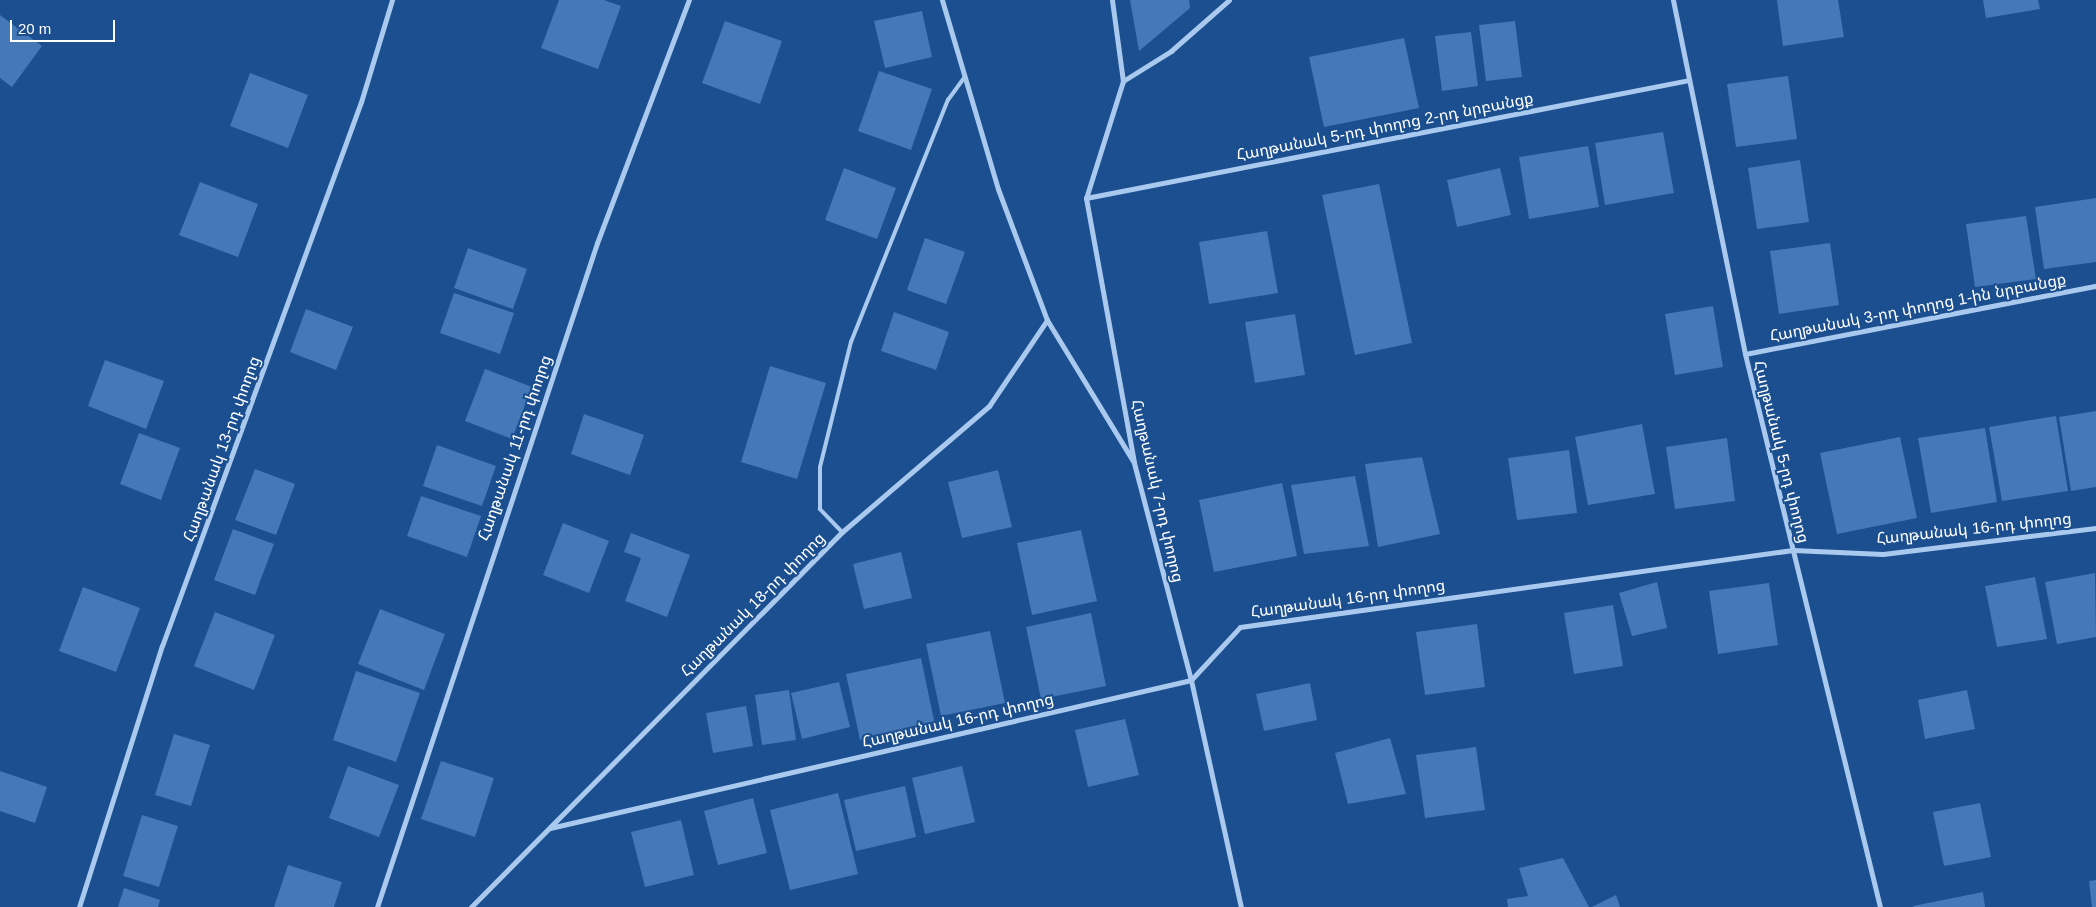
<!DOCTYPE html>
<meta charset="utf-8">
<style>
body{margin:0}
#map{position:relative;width:2096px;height:907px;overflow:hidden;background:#1b4f8f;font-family:Helvetica,"Noto Sans Armenian",sans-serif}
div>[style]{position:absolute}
.building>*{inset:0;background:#4478b7}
.lane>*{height:4px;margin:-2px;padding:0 2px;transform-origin:2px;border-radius:2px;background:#a9c9ee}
.street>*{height:5px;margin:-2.5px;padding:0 2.5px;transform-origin:2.5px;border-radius:2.5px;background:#a9c9ee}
span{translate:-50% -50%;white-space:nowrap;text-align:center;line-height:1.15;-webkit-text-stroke:4px #1b4f8f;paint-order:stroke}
.street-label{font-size:16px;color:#fff}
.scale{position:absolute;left:10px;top:20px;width:105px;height:22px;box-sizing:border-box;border:2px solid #fff;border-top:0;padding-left:6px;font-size:15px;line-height:18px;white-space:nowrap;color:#fff;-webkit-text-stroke:4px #1b4f8f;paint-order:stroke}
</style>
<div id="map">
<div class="building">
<i style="clip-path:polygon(559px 0,604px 0,621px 6px,598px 69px,541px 48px)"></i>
<i style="clip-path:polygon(1130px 0,1189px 0,1190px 8px,1139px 51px)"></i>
<i style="clip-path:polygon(1777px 0,1838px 0,1844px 37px,1783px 46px)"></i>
<i style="clip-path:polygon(1983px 0,2038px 0,2040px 9px,1986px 18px)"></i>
<i style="clip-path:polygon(922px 11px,932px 57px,885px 68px,874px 21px)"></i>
<i style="clip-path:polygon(0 15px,42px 46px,12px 87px,0 78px)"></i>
<i style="clip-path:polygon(725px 21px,782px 41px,760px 104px,702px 83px)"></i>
<i style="clip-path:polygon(1515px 21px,1522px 77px,1486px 81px,1479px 25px)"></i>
<i style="clip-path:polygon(1471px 32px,1478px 86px,1442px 91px,1435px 36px)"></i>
<i style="clip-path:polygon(1404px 38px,1419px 108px,1324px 127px,1309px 57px)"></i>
<i style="clip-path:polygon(879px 71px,932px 89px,911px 150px,858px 131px)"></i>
<i style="clip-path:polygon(250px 73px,308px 95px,288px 148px,230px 126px)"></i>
<i style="clip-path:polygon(1788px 76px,1797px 139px,1736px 147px,1727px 84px)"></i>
<i style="clip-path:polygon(1663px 132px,1674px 193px,1605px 205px,1595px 143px)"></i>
<i style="clip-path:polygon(1588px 146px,1599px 207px,1529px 219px,1519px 157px)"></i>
<i style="clip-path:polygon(1800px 160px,1809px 222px,1757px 229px,1748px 168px)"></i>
<i style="clip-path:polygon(844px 168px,896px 188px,877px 239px,825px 220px)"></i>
<i style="clip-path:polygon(1500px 168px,1511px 215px,1457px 227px,1447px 180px)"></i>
<i style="clip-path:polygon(200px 182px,258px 204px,238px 257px,179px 235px)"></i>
<i style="clip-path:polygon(1379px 184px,1412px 343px,1355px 355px,1322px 195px)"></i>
<i style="clip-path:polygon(2096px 198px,2096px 262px,2044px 269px,2035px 207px)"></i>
<i style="clip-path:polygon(2026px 216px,2036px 279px,1975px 287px,1966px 224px)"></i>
<i style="clip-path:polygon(1267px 231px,1278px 293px,1209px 304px,1199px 242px)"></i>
<i style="clip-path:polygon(925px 238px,965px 252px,946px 304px,907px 290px)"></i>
<i style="clip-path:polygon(1830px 243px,1839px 305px,1779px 314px,1770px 251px)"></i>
<i style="clip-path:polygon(468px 248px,527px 269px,513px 309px,454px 288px)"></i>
<i style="clip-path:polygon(454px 293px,514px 313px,500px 354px,440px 333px)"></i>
<i style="clip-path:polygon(1713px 306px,1723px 367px,1675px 375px,1665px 314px)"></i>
<i style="clip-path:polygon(306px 309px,353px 327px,336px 370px,290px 352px)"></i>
<i style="clip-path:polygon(894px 312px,949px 332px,936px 370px,881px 351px)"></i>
<i style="clip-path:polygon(1295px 314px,1305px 375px,1255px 383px,1245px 322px)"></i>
<i style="clip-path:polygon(105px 360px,164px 381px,146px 429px,88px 406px)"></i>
<i style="clip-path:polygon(770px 366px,826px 383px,797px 479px,741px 462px)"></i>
<i style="clip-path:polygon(485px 369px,532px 387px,512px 439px,465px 421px)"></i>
<i style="clip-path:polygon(2096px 411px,2096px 487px,2071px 491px,2059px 417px)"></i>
<i style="clip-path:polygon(584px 414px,644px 435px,630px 475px,571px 454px)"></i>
<i style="clip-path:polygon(2056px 416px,2068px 491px,2002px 501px,1989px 427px)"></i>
<i style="clip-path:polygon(1642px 424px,1655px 494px,1588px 505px,1575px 437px)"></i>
<i style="clip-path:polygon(1985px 428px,1997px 502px,1931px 513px,1918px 438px)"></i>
<i style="clip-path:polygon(139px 433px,180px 448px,161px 500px,120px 484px)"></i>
<i style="clip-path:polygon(1900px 437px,1917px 518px,1837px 534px,1820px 453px)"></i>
<i style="clip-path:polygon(1727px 438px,1735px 501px,1675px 509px,1666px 447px)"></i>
<i style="clip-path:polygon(437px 445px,496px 466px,482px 506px,423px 486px)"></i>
<i style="clip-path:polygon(1569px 450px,1577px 513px,1517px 520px,1508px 458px)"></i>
<i style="clip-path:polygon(1422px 457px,1440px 534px,1378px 547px,1365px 464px)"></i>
<i style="clip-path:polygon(255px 469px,295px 484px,276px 535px,235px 520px)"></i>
<i style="clip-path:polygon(998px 470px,1012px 527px,962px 538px,948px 482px)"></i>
<i style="clip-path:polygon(1355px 476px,1369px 546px,1304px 554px,1291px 485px)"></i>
<i style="clip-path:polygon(1282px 483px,1297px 556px,1214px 572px,1199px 500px)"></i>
<i style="clip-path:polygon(421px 496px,481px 516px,467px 557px,407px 536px)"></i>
<i style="clip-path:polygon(563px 523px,609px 541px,589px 593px,543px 575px)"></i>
<i style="clip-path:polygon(233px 529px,274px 544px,255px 595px,214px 580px)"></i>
<i style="clip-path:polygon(1081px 530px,1097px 601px,1032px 615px,1017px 543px)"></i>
<i style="clip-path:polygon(631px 533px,690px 555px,667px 617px,625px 601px,641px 558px,624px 552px)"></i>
<i style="clip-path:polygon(901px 552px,912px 598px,864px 609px,853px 564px)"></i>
<i style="clip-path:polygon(2095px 573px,2096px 637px,2057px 644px,2045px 582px)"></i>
<i style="clip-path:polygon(2035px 577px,2047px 639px,1997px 647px,1985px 586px)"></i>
<i style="clip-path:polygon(1657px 582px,1667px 628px,1632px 636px,1619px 593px)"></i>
<i style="clip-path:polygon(1769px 583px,1778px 645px,1718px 654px,1709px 591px)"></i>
<i style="clip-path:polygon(83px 587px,140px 608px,116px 672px,59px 651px)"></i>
<i style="clip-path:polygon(1613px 605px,1623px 666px,1574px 674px,1564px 613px)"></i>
<i style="clip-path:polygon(380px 609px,445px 634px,424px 690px,358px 664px)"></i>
<i style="clip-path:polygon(215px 612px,275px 635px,254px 690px,194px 666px)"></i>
<i style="clip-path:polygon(1091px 613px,1106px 686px,1041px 699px,1026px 627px)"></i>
<i style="clip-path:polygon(1477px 624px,1485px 687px,1425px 695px,1416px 632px)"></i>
<i style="clip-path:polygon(990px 631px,1005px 703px,941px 716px,926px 644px)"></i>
<i style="clip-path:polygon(921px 658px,935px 725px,860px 740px,846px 674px)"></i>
<i style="clip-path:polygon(356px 671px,420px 693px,396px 762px,333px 740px)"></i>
<i style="clip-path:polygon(839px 682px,850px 727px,802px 739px,791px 693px)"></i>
<i style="clip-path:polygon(1310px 683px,1317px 720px,1264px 731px,1256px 694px)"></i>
<i style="clip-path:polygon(789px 690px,796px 740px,762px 745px,755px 695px)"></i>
<i style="clip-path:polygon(1967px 690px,1975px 729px,1925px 739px,1918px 700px)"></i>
<i style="clip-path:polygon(746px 706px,753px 746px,713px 753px,706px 713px)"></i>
<i style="clip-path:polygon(1125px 719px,1139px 775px,1088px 787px,1075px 730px)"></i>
<i style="clip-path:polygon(174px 734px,210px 745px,191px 806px,155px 795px)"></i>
<i style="clip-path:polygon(1390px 738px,1406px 794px,1348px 804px,1335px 753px)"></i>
<i style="clip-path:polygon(1476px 747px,1485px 810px,1425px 818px,1416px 755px)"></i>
<i style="clip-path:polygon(441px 761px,494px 778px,475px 837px,421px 819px)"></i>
<i style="clip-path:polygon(348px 766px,399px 785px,379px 837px,329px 818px)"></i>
<i style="clip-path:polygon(962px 766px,975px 822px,925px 834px,912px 778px)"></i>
<i style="clip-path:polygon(0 771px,47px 787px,35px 823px,0 811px)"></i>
<i style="clip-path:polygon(905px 786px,916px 837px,856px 851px,844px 800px)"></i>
<i style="clip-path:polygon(838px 793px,858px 874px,790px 890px,770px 810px)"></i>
<i style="clip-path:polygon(753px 798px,767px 853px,718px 865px,704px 811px)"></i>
<i style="clip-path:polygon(1980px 803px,1991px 857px,1944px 866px,1933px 812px)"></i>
<i style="clip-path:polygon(142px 815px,178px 826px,159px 887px,123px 876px)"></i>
<i style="clip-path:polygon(681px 820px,694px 875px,645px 887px,631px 832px)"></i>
<i style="clip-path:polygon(1563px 858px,1589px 907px,1508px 907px,1507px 899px,1528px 896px,1519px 868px)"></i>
<i style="clip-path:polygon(288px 865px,342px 882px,334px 907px,274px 907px)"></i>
<i style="clip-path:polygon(2096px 880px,2096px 907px,2092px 907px,2089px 881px)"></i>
<i style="clip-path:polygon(124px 888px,160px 900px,158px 907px,118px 907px)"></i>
<i style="clip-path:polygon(1983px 892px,1985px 907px,1913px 907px,1913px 906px)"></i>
<i style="clip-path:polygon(1616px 895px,1620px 907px,1592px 907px)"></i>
</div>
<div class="lane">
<i style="left:842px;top:532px;width:32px;rotate:-134deg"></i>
<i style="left:820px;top:509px;width:42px;rotate:-90deg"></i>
<i style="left:820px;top:467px;width:129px;rotate:-76.1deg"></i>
<i style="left:851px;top:342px;width:261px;rotate:-68.2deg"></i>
<i style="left:948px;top:100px;width:29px;rotate:-54deg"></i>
</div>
<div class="street">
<i style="left:942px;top:0;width:197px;rotate:73.5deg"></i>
<i style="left:998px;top:189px;width:140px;rotate:69.5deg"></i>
<i style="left:1047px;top:320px;width:165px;rotate:58.6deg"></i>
<i style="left:1112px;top:0;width:82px;rotate:82.3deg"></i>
<i style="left:1123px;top:81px;width:123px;rotate:107.5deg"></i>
<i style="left:1086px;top:198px;width:269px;rotate:79.7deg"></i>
<i style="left:1134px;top:463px;width:224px;rotate:75.3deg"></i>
<i style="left:1191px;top:680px;width:232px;rotate:77.6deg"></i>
<i style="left:1673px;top:0;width:361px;rotate:78.5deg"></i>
<i style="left:1745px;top:354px;width:569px;rotate:76.28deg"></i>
<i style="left:1123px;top:81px;width:57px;rotate:-32deg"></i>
<i style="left:1171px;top:51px;width:77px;rotate:-41.3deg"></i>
<i style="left:1086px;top:198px;width:614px;rotate:-11.07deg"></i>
<i style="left:1745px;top:354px;width:358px;rotate:-11deg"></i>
<i style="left:550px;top:828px;width:658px;rotate:-13deg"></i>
<i style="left:1191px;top:680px;width:72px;rotate:-47.2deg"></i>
<i style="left:1240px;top:627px;width:558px;rotate:-7.93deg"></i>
<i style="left:1793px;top:550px;width:90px;rotate:2.5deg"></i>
<i style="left:1883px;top:554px;width:215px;rotate:-7deg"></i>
<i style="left:79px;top:907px;width:274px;rotate:-72.4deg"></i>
<i style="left:162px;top:646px;width:579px;rotate:-69.91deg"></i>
<i style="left:361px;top:102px;width:107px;rotate:-73.1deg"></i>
<i style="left:377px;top:907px;width:699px;rotate:-71.67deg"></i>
<i style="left:597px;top:243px;width:260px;rotate:-69.3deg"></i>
<i style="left:471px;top:907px;width:528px;rotate:-45.31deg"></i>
<i style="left:842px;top:532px;width:194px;rotate:-40.6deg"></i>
<i style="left:989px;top:406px;width:104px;rotate:-56deg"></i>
</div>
<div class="street-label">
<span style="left:1385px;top:127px;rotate:-11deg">Հաղթանակ 5-րդ փողոց 2-րդ նրբանցք</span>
<span style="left:1918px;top:308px;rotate:-11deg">Հաղթանակ 3-րդ փողոց 1-ին նրբանցք</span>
<span style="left:515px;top:448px;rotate:-71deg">Հաղթանակ 11-րդ փողոց</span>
<span style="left:222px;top:449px;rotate:-70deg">Հաղթանակ 13-րդ փողոց</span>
<span style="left:1781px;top:452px;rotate:76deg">Հաղթանակ 5-րդ փողոց</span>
<span style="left:1157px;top:491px;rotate:77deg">Հաղթանակ 7-րդ փողոց</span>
<span style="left:1974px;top:529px;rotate:-6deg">Հաղթանակ 16-րդ փողոց</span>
<span style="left:1348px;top:599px;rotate:-8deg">Հաղթանակ 16-րդ փողոց</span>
<span style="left:753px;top:605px;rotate:-45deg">Հաղթանակ 18-րդ փողոց</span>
<span style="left:958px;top:721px;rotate:-13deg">Հաղթանակ 16-րդ փողոց</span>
</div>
<div class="scale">20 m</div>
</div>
